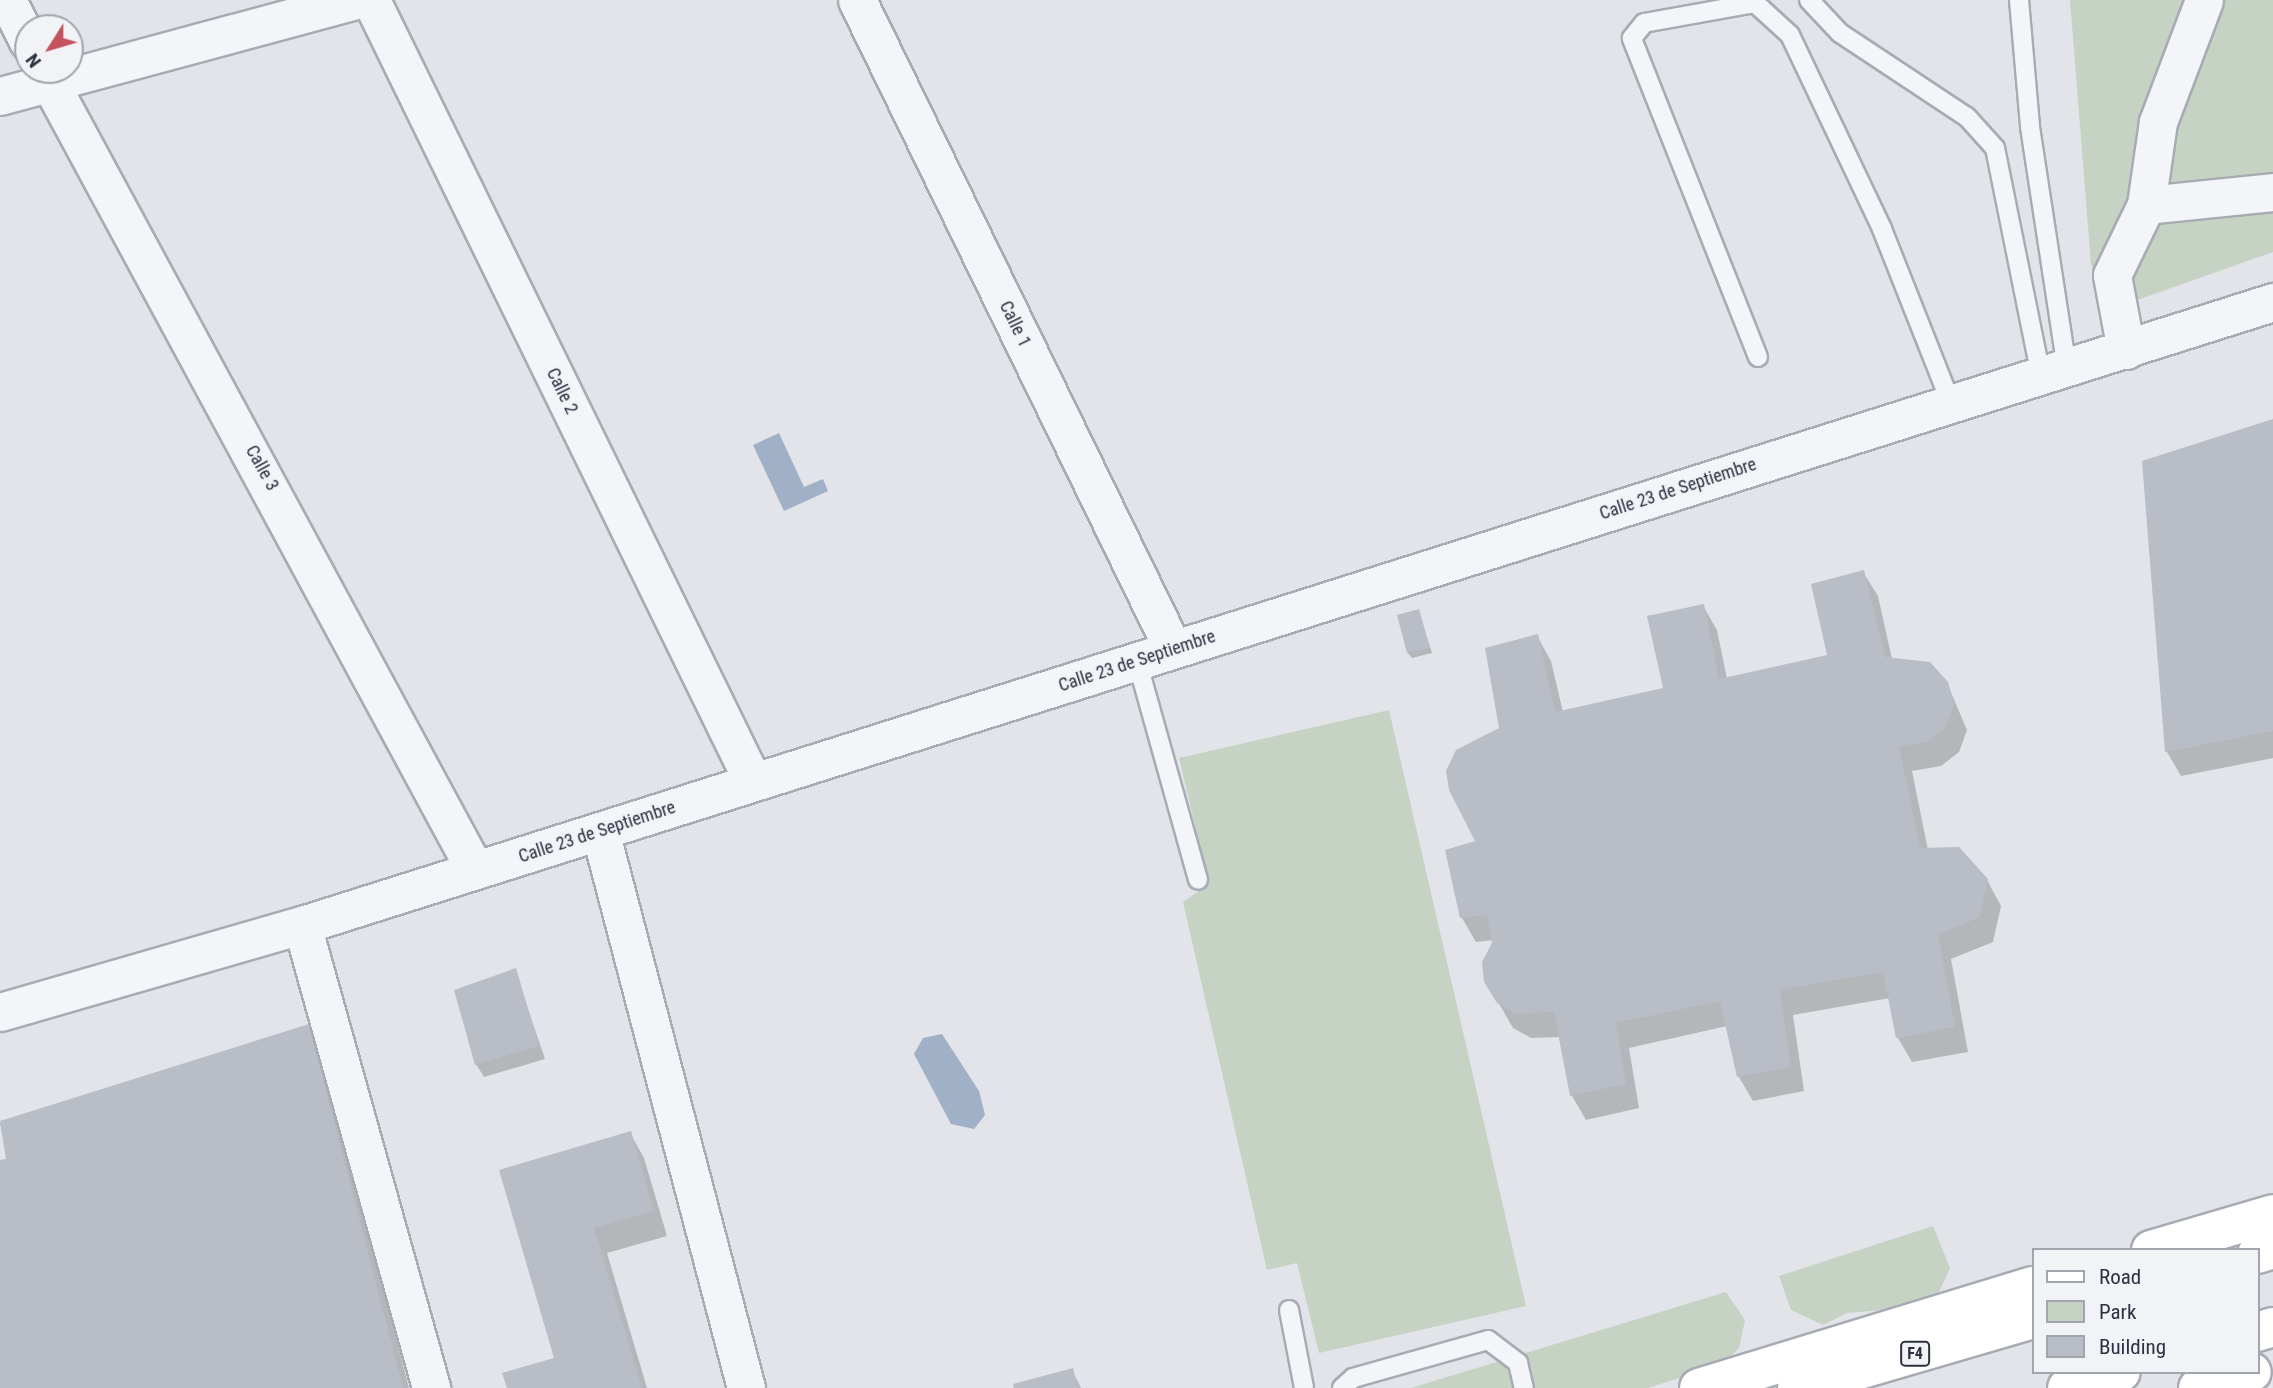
<!DOCTYPE html>
<style>
body{margin:0}
#map{position:relative;width:2273px;height:1388px;overflow:hidden;background:#e2e4e9;font-family:"Roboto Condensed",sans-serif}
div>[style]{position:absolute}
.green>*{inset:0;background:#c6d2c4}
.water>*{inset:0;background:#a0b0c6}
.shadow>*{inset:0;background:#0003}
.building>*{inset:0;background:#b9bdc5}
.roads{filter:drop-shadow(2px 0 #a7abb3) drop-shadow(-2px 0 #a7abb3) drop-shadow(0 2px #a7abb3) drop-shadow(0 -2px #a7abb3)}
.service>*{height:18px;margin:-9px;padding:0 9px;transform-origin:9px;border-radius:9px;background:#f4f5f8}
.minor>*{height:37px;margin:-18.5px;padding:0 18.5px;transform-origin:18.5px;border-radius:18.5px;background:#f4f5f8}
.secondary>*{height:38px;margin:-19px;padding:0 19px;transform-origin:19px;border-radius:19px;background:#fff}
.trunk>*{height:38px;margin:-19px;padding:0 19px;transform-origin:19px;border-radius:19px;background:#fff}
span{translate:-50% -50%;white-space:nowrap;text-align:center;line-height:1.15;-webkit-text-stroke:5px #f1f3f7;paint-order:stroke}
.shield-label span{padding:2px 5px;background:#f1f3f7;border:2px solid;border-radius:5px;-webkit-text-stroke-width:0}
.shield-label{font-size:16px;color:#2b3140;font-weight:700}
.street-label{font-size:18px;color:#2b3140}
.legend{position:absolute;left:2032px;top:1248px;width:228px;height:126px;box-sizing:border-box;background:#f1f3f7;border:2px solid #a2a5ae;margin:0;padding:9px 12px;list-style:none;font-size:21px;color:#2b3140}
.legend li{display:flex;align-items:center;gap:14px;height:35px}
.legend b{width:35px;border:2px solid #a2a5ae}
.north{position:absolute;left:14px;top:14px;width:70px;height:70px;box-sizing:border-box;background:#f1f3f7;border:2px solid #a2a5ae;border-radius:50%;rotate:233deg;font-size:19px;font-weight:700;line-height:28px;text-align:center;color:#2b3140}
.north::after{content:'';display:block;margin:auto;width:24px;height:32px;background:#c4515b;clip-path:polygon(50% 0,100% 100%,50% 72%,0 100%)}
</style>
<div id="map">
<div class="green">
<i style="clip-path:polygon(2070px 0,2273px 0,2273px 252px,2109px 310px,2091px 264px)"></i>
<i style="clip-path:polygon(1389px 710px,1526px 1306px,1319px 1353px,1297px 1263px,1267px 1270px,1183px 902px,1209px 884px,1179px 758px)"></i>
<i style="clip-path:polygon(1933px 1226px,1950px 1268px,1939px 1292px,1919px 1307px,1847px 1313px,1823px 1325px,1791px 1310px,1779px 1276px)"></i>
<i style="clip-path:polygon(1726px 1292px,1745px 1320px,1739px 1348px,1723px 1364px,1648px 1388px,1411px 1388px)"></i>
</div>
<div class="water">
<i style="clip-path:polygon(779px 433px,804px 487px,823px 479px,828px 491px,784px 511px,753px 445px)"></i>
<i style="clip-path:polygon(942px 1034px,979px 1091px,985px 1115px,974px 1129px,951px 1124px,914px 1054px,923px 1038px)"></i>
</div>
<div class="shadow">
<i style="clip-path:polygon(2273px 420px,2273px 758px,2181px 776px,2167px 752px)"></i>
<i style="clip-path:polygon(1863px 572px,1878px 596px,1892px 659px,1947px 683px,1967px 730px,1959px 752px,1941px 766px,1912px 771px,1928px 850px,1987px 880px,2001px 906px,1993px 942px,1951px 959px,1968px 1052px,1912px 1062px,1898px 1038px,1890px 998px,1793px 1015px,1804px 1091px,1753px 1101px,1739px 1077px,1727px 1026px,1629px 1048px,1639px 1108px,1586px 1120px,1572px 1096px,1560px 1037px,1531px 1038px,1513px 1028px,1486px 981px,1493px 940px,1476px 942px,1462px 918px,1501px 729px,1537px 636px,1551px 661px,1563px 712px,1665px 689px,1703px 606px,1717px 630px,1727px 679px,1829px 656px)"></i>
<i style="clip-path:polygon(1418px 611px,1432px 653px,1412px 658px,1408px 653px)"></i>
<i style="clip-path:polygon(515px 971px,545px 1059px,484px 1077px,476px 1064px)"></i>
<i style="clip-path:polygon(309px 1026px,320px 1045px,409px 1388px,0 1388px,0 1162px,8px 1160px,0 1123px)"></i>
<i style="clip-path:polygon(630px 1133px,644px 1158px,667px 1236px,607px 1253px,647px 1388px,509px 1388px,556px 1359px,501px 1171px)"></i>
<i style="clip-path:polygon(1072px 1370px,1081px 1388px,1016px 1388px)"></i>
</div>
<div class="building">
<i style="clip-path:polygon(2273px 419px,2273px 731px,2165px 752px,2142px 461px)"></i>
<i style="clip-path:polygon(1864px 570px,1885px 657px,1930px 662px,1948px 682px,1954px 704px,1946px 727px,1927px 742px,1899px 746px,1920px 848px,1959px 847px,1988px 879px,1980px 917px,1938px 934px,1955px 1027px,1896px 1038px,1883px 972px,1780px 990px,1791px 1067px,1737px 1077px,1720px 1001px,1616px 1023px,1626px 1084px,1570px 1096px,1554px 1012px,1516px 1014px,1497px 1003px,1484px 982px,1482px 962px,1492px 943px,1487px 915px,1460px 918px,1445px 850px,1475px 841px,1449px 790px,1446px 771px,1456px 750px,1499px 728px,1485px 648px,1538px 634px,1555px 712px,1663px 688px,1647px 616px,1704px 604px,1719px 679px,1827px 655px,1811px 584px)"></i>
<i style="clip-path:polygon(1419px 609px,1430px 648px,1407px 653px,1397px 615px)"></i>
<i style="clip-path:polygon(516px 968px,539px 1046px,475px 1065px,454px 990px)"></i>
<i style="clip-path:polygon(309px 1024px,403px 1388px,0 1388px,0 1160px,6px 1159px,0 1121px)"></i>
<i style="clip-path:polygon(631px 1131px,654px 1211px,594px 1228px,642px 1388px,507px 1388px,502px 1373px,554px 1358px,499px 1170px)"></i>
<i style="clip-path:polygon(1073px 1368px,1078px 1388px,1014px 1388px,1013px 1384px)"></i>
</div>
<div class="roads">
<div class="service">
<i style="left:1809px;top:0;width:45px;rotate:46.8deg"></i>
<i style="left:1840px;top:33px;width:152px;rotate:33.5deg"></i>
<i style="left:1967px;top:117px;width:42px;rotate:47.9deg"></i>
<i style="left:1995px;top:148px;width:234px;rotate:78.6deg"></i>
<i style="left:2019px;top:0;width:127px;rotate:85deg"></i>
<i style="left:2030px;top:127px;width:245px;rotate:81.3deg"></i>
<i style="left:1758px;top:357px;width:343px;rotate:-111.6deg"></i>
<i style="left:1632px;top:38px;width:19px;rotate:-51deg"></i>
<i style="left:1644px;top:23px;width:113px;rotate:-10.2deg"></i>
<i style="left:1755px;top:3px;width:47px;rotate:42.4deg"></i>
<i style="left:1790px;top:35px;width:215px;rotate:64.6deg"></i>
<i style="left:1882px;top:229px;width:187px;rotate:68.4deg"></i>
<i style="left:1137px;top:661px;width:227px;rotate:74.4deg"></i>
<i style="left:1289px;top:1310px;width:79px;rotate:79.1deg"></i>
<i style="left:1342px;top:1388px;width:15px;rotate:-42deg"></i>
<i style="left:1353px;top:1378px;width:140px;rotate:-15.7deg"></i>
<i style="left:1488px;top:1340px;width:38px;rotate:37deg"></i>
<i style="left:1518px;top:1363px;width:26px;rotate:77deg"></i>
</div>
<div class="minor">
<i style="left:7px;top:0;width:46px;rotate:62.9deg"></i>
<i style="left:371px;top:0;width:870px;rotate:63.96deg"></i>
<i style="left:857px;top:0;width:722px;rotate:64.04deg"></i>
<i style="left:43px;top:70px;width:909px;rotate:61.63deg"></i>
<i style="left:0;top:96px;width:368px;rotate:-15.1deg"></i>
<i style="left:2146px;top:205px;width:128px;rotate:-5.8deg"></i>
<i style="left:2126px;top:350px;width:76px;rotate:-100.6deg"></i>
<i style="left:2112px;top:275px;width:78px;rotate:-64.1deg"></i>
<i style="left:2146px;top:205px;width:84px;rotate:-81.8deg"></i>
<i style="left:2158px;top:122px;width:130px;rotate:-69.3deg"></i>
<i style="left:600px;top:831px;width:576px;rotate:75.31deg"></i>
<i style="left:302px;top:925px;width:481px;rotate:74.4deg"></i>
<i style="left:0;top:1012px;width:314px;rotate:-16.1deg"></i>
<i style="left:302px;top:925px;width:2067px;rotate:-17.54deg"></i>
</div>
<div class="secondary">
<i style="left:2151px;top:1250px;width:127px;rotate:-16.4deg"></i>
<i style="left:1699px;top:1388px;width:349px;rotate:-17deg"></i>
<i style="left:2198px;top:1388px;width:56px;rotate:-16.5deg"></i>
</div>
<div class="trunk">
<i style="left:2257px;top:1254px;width:17px;rotate:-17deg"></i>
<i style="left:2257px;top:1332px;width:17px;rotate:-17deg"></i>
<i style="left:1797px;top:1388px;width:246px;rotate:-16.3deg"></i>
<i style="left:2067px;top:1388px;width:56px;rotate:-16.5deg"></i>
</div>
</div>
<div class="shield-label">
<span style="left:1915px;top:1354px">F4</span>
</div>
<div class="street-label">
<span style="left:1015px;top:324px;rotate:64deg">Calle 1</span>
<span style="left:562px;top:391px;rotate:64deg">Calle 2</span>
<span style="left:262px;top:468px;rotate:61deg">Calle 3</span>
<span style="left:1678px;top:489px;rotate:-18deg">Calle 23 de Septiembre</span>
<span style="left:1137px;top:661px;rotate:-18deg">Calle 23 de Septiembre</span>
<span style="left:597px;top:832px;rotate:-18deg">Calle 23 de Septiembre</span>
</div>
<ul class="legend">
<li><b style="height:9px;background:#fff"></b>Road</li>
<li><b style="height:19px;background:#c6d2c4"></b>Park</li>
<li><b style="height:19px;background:#b9bdc5"></b>Building</li>
</ul>
<div class="north">N</div>
</div>
